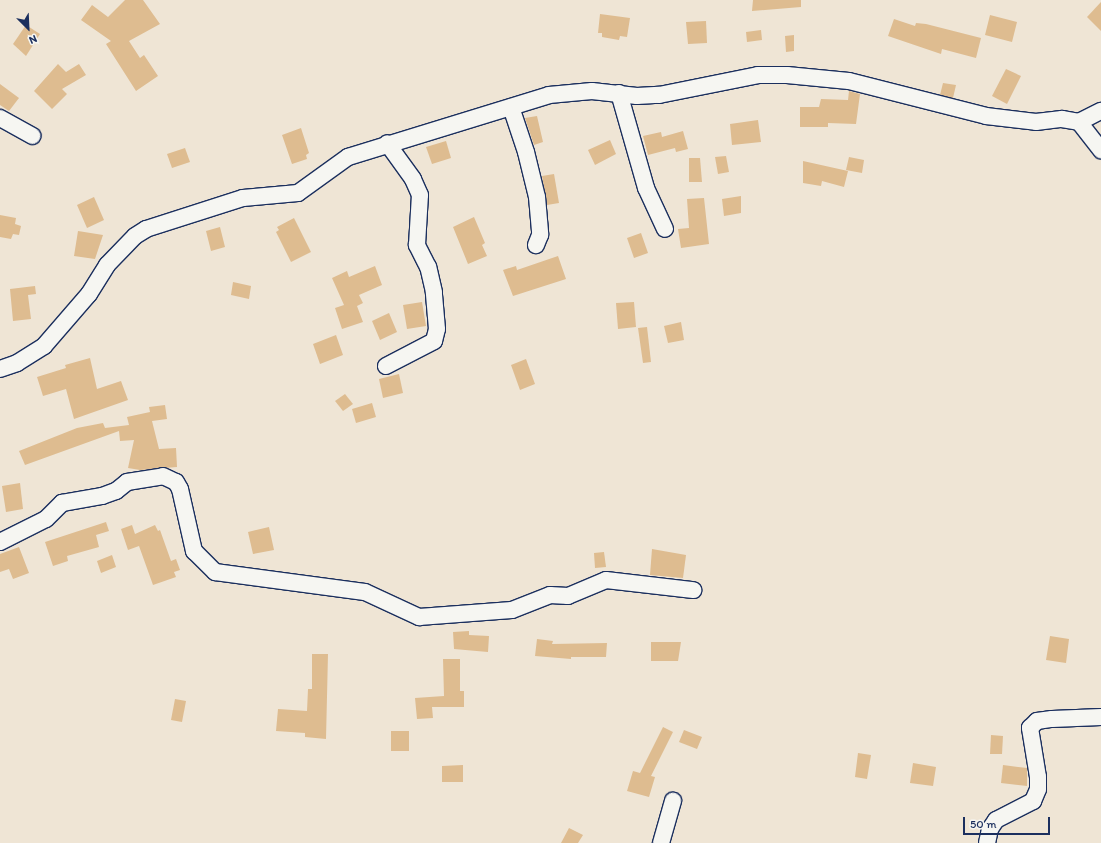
<!DOCTYPE html>
<style>
body{margin:0}
#map{position:relative;width:1101px;height:843px;overflow:hidden;background:#efe5d5;font-family:Itim,sans-serif}
div>[style]{position:absolute}
.building>*{inset:0;background:#debc90}
.roads{filter:drop-shadow(1px 0 #1b2f5e) drop-shadow(-1px 0 #1b2f5e) drop-shadow(0 1px #1b2f5e) drop-shadow(0 -1px #1b2f5e)}
.minor>*{height:16px;margin:-8px;padding:0 8px;transform-origin:8px;border-radius:8px;background:#f6f6f2}
span{translate:-50% -50%;white-space:nowrap;text-align:center;line-height:1.15;-webkit-text-stroke:3px #f6f6f2;paint-order:stroke}
.north{position:absolute;left:8px;top:8px;width:40px;height:40px;-webkit-text-stroke:3px #f6f6f2;paint-order:stroke;rotate:156deg;font-size:11px;font-weight:700;line-height:16px;text-align:center;color:#1b2f5e}
.north::after{content:'';display:block;margin:auto;width:14px;height:18px;background:#1b2f5e;clip-path:polygon(50% 0,100% 100%,50% 72%,0 100%)}
.scale{position:absolute;left:963px;top:817px;width:87px;height:18px;box-sizing:border-box;border:2px solid #1b2f5e;border-top:0;padding-left:5px;font-size:12px;line-height:14px;white-space:nowrap;color:#1b2f5e;-webkit-text-stroke:3px #f6f6f2;paint-order:stroke}
</style>
<div id="map">
<div class="building">
<i style="clip-path:polygon(125px 0,143px 0,160px 24px,129px 41px,140px 58px,144px 55px,158px 76px,136px 91px,106px 44px,111px 41px,81px 20px,92px 5px,108px 17px)"></i>
<i style="clip-path:polygon(753px 0,801px 0,801px 7px,752px 11px)"></i>
<i style="clip-path:polygon(1101px 2px,1101px 31px,1087px 17px)"></i>
<i style="clip-path:polygon(600px 14px,630px 18px,627px 37px,620px 36px,619px 40px,602px 37px,602px 33px,598px 33px)"></i>
<i style="clip-path:polygon(990px 15px,1017px 22px,1012px 42px,985px 35px)"></i>
<i style="clip-path:polygon(894px 19px,915px 26px,916px 23px,926px 24px,981px 38px,976px 58px,942px 49px,941px 54px,888px 36px)"></i>
<i style="clip-path:polygon(706px 21px,707px 43px,688px 44px,686px 22px)"></i>
<i style="clip-path:polygon(26px 25px,40px 34px,26px 56px,13px 44px)"></i>
<i style="clip-path:polygon(761px 30px,762px 40px,747px 42px,746px 32px)"></i>
<i style="clip-path:polygon(794px 35px,794px 51px,786px 52px,785px 36px)"></i>
<i style="clip-path:polygon(58px 64px,66px 72px,79px 64px,86px 75px,62px 89px,67px 94px,52px 109px,34px 91px)"></i>
<i style="clip-path:polygon(1006px 69px,1021px 76px,1007px 104px,992px 96px)"></i>
<i style="clip-path:polygon(943px 83px,956px 85px,953px 98px,940px 95px)"></i>
<i style="clip-path:polygon(0 84px,19px 98px,9px 111px,0 105px)"></i>
<i style="clip-path:polygon(849px 91px,860px 94px,856px 124px,828px 123px,828px 127px,800px 127px,800px 107px,819px 107px,821px 99px,848px 100px)"></i>
<i style="clip-path:polygon(537px 116px,543px 142px,534px 145px,525px 118px)"></i>
<i style="clip-path:polygon(758px 120px,761px 142px,732px 145px,730px 124px)"></i>
<i style="clip-path:polygon(301px 128px,309px 153px,306px 155px,307px 159px,292px 164px,282px 135px)"></i>
<i style="clip-path:polygon(683px 131px,688px 149px,676px 152px,675px 148px,648px 155px,643px 136px,661px 132px,662px 137px)"></i>
<i style="clip-path:polygon(610px 140px,616px 154px,595px 165px,588px 150px)"></i>
<i style="clip-path:polygon(446px 141px,451px 158px,432px 164px,426px 147px)"></i>
<i style="clip-path:polygon(185px 148px,190px 162px,172px 168px,167px 154px)"></i>
<i style="clip-path:polygon(726px 156px,729px 172px,718px 174px,715px 157px)"></i>
<i style="clip-path:polygon(849px 157px,864px 160px,862px 173px,846px 170px)"></i>
<i style="clip-path:polygon(689px 158px,700px 158px,702px 182px,689px 182px)"></i>
<i style="clip-path:polygon(803px 161px,848px 171px,844px 187px,822px 181px,821px 186px,803px 183px)"></i>
<i style="clip-path:polygon(554px 174px,559px 203px,547px 205px,542px 176px)"></i>
<i style="clip-path:polygon(741px 196px,741px 213px,724px 216px,722px 199px)"></i>
<i style="clip-path:polygon(94px 197px,104px 220px,87px 228px,77px 205px)"></i>
<i style="clip-path:polygon(704px 198px,709px 244px,681px 248px,678px 229px,689px 228px,687px 199px)"></i>
<i style="clip-path:polygon(0 215px,16px 218px,15px 224px,21px 226px,19px 235px,13px 234px,11px 239px,0 237px)"></i>
<i style="clip-path:polygon(474px 217px,485px 243px,482px 245px,487px 256px,468px 264px,453px 227px)"></i>
<i style="clip-path:polygon(294px 218px,311px 252px,291px 262px,276px 232px,279px 230px,277px 227px)"></i>
<i style="clip-path:polygon(220px 227px,225px 247px,211px 251px,206px 231px)"></i>
<i style="clip-path:polygon(78px 231px,103px 235px,95px 259px,74px 256px)"></i>
<i style="clip-path:polygon(641px 233px,648px 253px,634px 258px,627px 238px)"></i>
<i style="clip-path:polygon(558px 256px,566px 279px,513px 296px,503px 270px,516px 266px,517px 270px)"></i>
<i style="clip-path:polygon(375px 266px,382px 285px,359px 295px,363px 303px,357px 306px,363px 322px,342px 329px,335px 308px,344px 305px,332px 278px,347px 271px,349px 277px)"></i>
<i style="clip-path:polygon(233px 282px,251px 286px,249px 299px,231px 295px)"></i>
<i style="clip-path:polygon(35px 286px,36px 294px,28px 295px,31px 319px,13px 321px,10px 289px)"></i>
<i style="clip-path:polygon(422px 302px,426px 326px,407px 329px,403px 305px)"></i>
<i style="clip-path:polygon(634px 302px,636px 327px,618px 329px,616px 303px)"></i>
<i style="clip-path:polygon(389px 313px,397px 332px,380px 340px,372px 321px)"></i>
<i style="clip-path:polygon(681px 322px,684px 340px,668px 343px,664px 326px)"></i>
<i style="clip-path:polygon(647px 327px,651px 362px,643px 363px,638px 328px)"></i>
<i style="clip-path:polygon(336px 335px,343px 355px,320px 364px,313px 344px)"></i>
<i style="clip-path:polygon(90px 358px,97px 389px,121px 381px,128px 400px,74px 419px,66px 389px,43px 396px,37px 377px,66px 368px,65px 365px)"></i>
<i style="clip-path:polygon(526px 359px,535px 384px,520px 390px,511px 365px)"></i>
<i style="clip-path:polygon(399px 374px,403px 393px,383px 398px,379px 379px)"></i>
<i style="clip-path:polygon(345px 394px,353px 404px,343px 411px,335px 401px)"></i>
<i style="clip-path:polygon(372px 403px,376px 417px,356px 423px,352px 409px)"></i>
<i style="clip-path:polygon(165px 405px,167px 419px,152px 421px,159px 449px,176px 448px,177px 467px,140px 470px,128px 468px,134px 440px,120px 441px,119px 431px,25px 465px,19px 451px,77px 428px,103px 423px,105px 428px,129px 425px,127px 417px,150px 412px,149px 407px)"></i>
<i style="clip-path:polygon(20px 483px,23px 509px,6px 512px,2px 486px)"></i>
<i style="clip-path:polygon(106px 522px,109px 531px,96px 535px,99px 547px,67px 556px,68px 561px,53px 566px,45px 542px)"></i>
<i style="clip-path:polygon(132px 525px,135px 534px,155px 525px,158px 531px,160px 530px,171px 561px,176px 559px,180px 570px,174px 572px,176px 577px,153px 585px,139px 546px,128px 550px,121px 529px)"></i>
<i style="clip-path:polygon(269px 527px,274px 550px,253px 554px,248px 532px)"></i>
<i style="clip-path:polygon(19px 547px,29px 573px,13px 579px,9px 569px,0 572px,0 554px)"></i>
<i style="clip-path:polygon(652px 549px,686px 555px,683px 578px,650px 575px)"></i>
<i style="clip-path:polygon(604px 552px,606px 567px,595px 568px,594px 553px)"></i>
<i style="clip-path:polygon(112px 555px,116px 567px,101px 573px,97px 561px)"></i>
<i style="clip-path:polygon(469px 631px,469px 635px,489px 636px,488px 652px,454px 649px,453px 632px)"></i>
<i style="clip-path:polygon(1050px 636px,1069px 639px,1066px 663px,1046px 660px)"></i>
<i style="clip-path:polygon(537px 639px,553px 641px,552px 644px,607px 643px,606px 657px,571px 657px,571px 659px,535px 656px)"></i>
<i style="clip-path:polygon(651px 642px,681px 642px,678px 661px,651px 661px)"></i>
<i style="clip-path:polygon(312px 654px,328px 654px,326px 739px,305px 737px,305px 733px,276px 731px,278px 709px,307px 711px,308px 689px,312px 689px)"></i>
<i style="clip-path:polygon(443px 659px,460px 659px,460px 691px,464px 691px,464px 707px,432px 707px,433px 718px,417px 719px,415px 698px,444px 696px)"></i>
<i style="clip-path:polygon(175px 699px,186px 701px,182px 722px,171px 720px)"></i>
<i style="clip-path:polygon(663px 727px,673px 732px,651px 776px,655px 777px,649px 797px,627px 791px,633px 771px,640px 773px)"></i>
<i style="clip-path:polygon(684px 730px,702px 737px,697px 749px,679px 742px)"></i>
<i style="clip-path:polygon(391px 731px,409px 731px,409px 751px,391px 751px)"></i>
<i style="clip-path:polygon(991px 735px,1003px 736px,1002px 754px,990px 754px)"></i>
<i style="clip-path:polygon(858px 753px,871px 755px,867px 779px,855px 777px)"></i>
<i style="clip-path:polygon(913px 763px,936px 767px,933px 786px,910px 783px)"></i>
<i style="clip-path:polygon(463px 765px,463px 782px,442px 782px,442px 766px)"></i>
<i style="clip-path:polygon(1003px 765px,1027px 768px,1027px 786px,1001px 783px)"></i>
<i style="clip-path:polygon(569px 828px,583px 835px,578px 843px,561px 843px)"></i>
</div>
<div class="roads">
<div class="minor">
<i style="left:619px;top:93px;width:99px;rotate:74.1deg"></i>
<i style="left:646px;top:188px;width:45px;rotate:65.1deg"></i>
<i style="left:511px;top:107px;width:47px;rotate:71.6deg"></i>
<i style="left:526px;top:152px;width:46px;rotate:76.3deg"></i>
<i style="left:537px;top:197px;width:38px;rotate:85deg"></i>
<i style="left:540px;top:235px;width:11px;rotate:112deg"></i>
<i style="left:0;top:118px;width:37px;rotate:29deg"></i>
<i style="left:1079px;top:122px;width:36px;rotate:52deg"></i>
<i style="left:386px;top:366px;width:54px;rotate:-27.5deg"></i>
<i style="left:434px;top:341px;width:12px;rotate:-76deg"></i>
<i style="left:437px;top:329px;width:37px;rotate:-95deg"></i>
<i style="left:434px;top:292px;width:26px;rotate:-103deg"></i>
<i style="left:428px;top:267px;width:25px;rotate:-117deg"></i>
<i style="left:417px;top:245px;width:50px;rotate:-86.6deg"></i>
<i style="left:420px;top:195px;width:17px;rotate:-114deg"></i>
<i style="left:413px;top:179px;width:44px;rotate:-125.8deg"></i>
<i style="left:0;top:369px;width:18px;rotate:-19deg"></i>
<i style="left:17px;top:363px;width:32px;rotate:-32deg"></i>
<i style="left:44px;top:346px;width:69px;rotate:-49.1deg"></i>
<i style="left:89px;top:294px;width:34px;rotate:-58deg"></i>
<i style="left:107px;top:265px;width:40px;rotate:-46deg"></i>
<i style="left:135px;top:236px;width:13px;rotate:-32deg"></i>
<i style="left:146px;top:229px;width:102px;rotate:-17.7deg"></i>
<i style="left:243px;top:198px;width:55px;rotate:-5.2deg"></i>
<i style="left:298px;top:193px;width:62px;rotate:-35.8deg"></i>
<i style="left:348px;top:157px;width:210px;rotate:-17.1deg"></i>
<i style="left:549px;top:95px;width:43px;rotate:-5.3deg"></i>
<i style="left:592px;top:91px;width:45px;rotate:6.3deg"></i>
<i style="left:637px;top:96px;width:22px;rotate:-3deg"></i>
<i style="left:659px;top:95px;width:101px;rotate:-11.4deg"></i>
<i style="left:758px;top:75px;width:29px"></i>
<i style="left:787px;top:75px;width:62px;rotate:5.5deg"></i>
<i style="left:849px;top:81px;width:141px;rotate:14.3deg"></i>
<i style="left:986px;top:116px;width:50px;rotate:6.8deg"></i>
<i style="left:1036px;top:122px;width:26px;rotate:-7deg"></i>
<i style="left:1062px;top:119px;width:17px;rotate:10deg"></i>
<i style="left:1079px;top:122px;width:25px;rotate:-27deg"></i>
<i style="left:0;top:542px;width:51px;rotate:-26.6deg"></i>
<i style="left:46px;top:519px;width:23px;rotate:-45deg"></i>
<i style="left:62px;top:503px;width:41px;rotate:-9.9deg"></i>
<i style="left:102px;top:496px;width:15px;rotate:-20deg"></i>
<i style="left:116px;top:491px;width:14px;rotate:-39deg"></i>
<i style="left:127px;top:482px;width:36px;rotate:-9deg"></i>
<i style="left:163px;top:476px;width:14px;rotate:25deg"></i>
<i style="left:176px;top:482px;width:8px;rotate:60deg"></i>
<i style="left:180px;top:489px;width:64px;rotate:77.3deg"></i>
<i style="left:194px;top:551px;width:30px;rotate:45deg"></i>
<i style="left:215px;top:572px;width:151px;rotate:7.6deg"></i>
<i style="left:365px;top:592px;width:60px;rotate:24.8deg"></i>
<i style="left:419px;top:617px;width:93px;rotate:-4.3deg"></i>
<i style="left:512px;top:610px;width:41px;rotate:-21.5deg"></i>
<i style="left:550px;top:595px;width:18px;rotate:3deg"></i>
<i style="left:568px;top:596px;width:41px;rotate:-22.8deg"></i>
<i style="left:606px;top:580px;width:88px;rotate:6.6deg"></i>
<i style="left:661px;top:843px;width:44px;rotate:-74.1deg"></i>
<i style="left:987px;top:843px;width:14px;rotate:-78deg"></i>
<i style="left:990px;top:829px;width:11px;rotate:-56deg"></i>
<i style="left:996px;top:820px;width:42px;rotate:-27.2deg"></i>
<i style="left:1033px;top:801px;width:13px;rotate:-67deg"></i>
<i style="left:1038px;top:789px;width:12px;rotate:-90deg"></i>
<i style="left:1038px;top:777px;width:50px;rotate:-99.3deg"></i>
<i style="left:1030px;top:728px;width:10px;rotate:-45deg"></i>
<i style="left:1037px;top:721px;width:15px;rotate:-8deg"></i>
<i style="left:1052px;top:719px;width:49px;rotate:-2.3deg"></i>
</div>
</div>
<div class="north">N</div>
<div class="scale">50 m</div>
</div>
